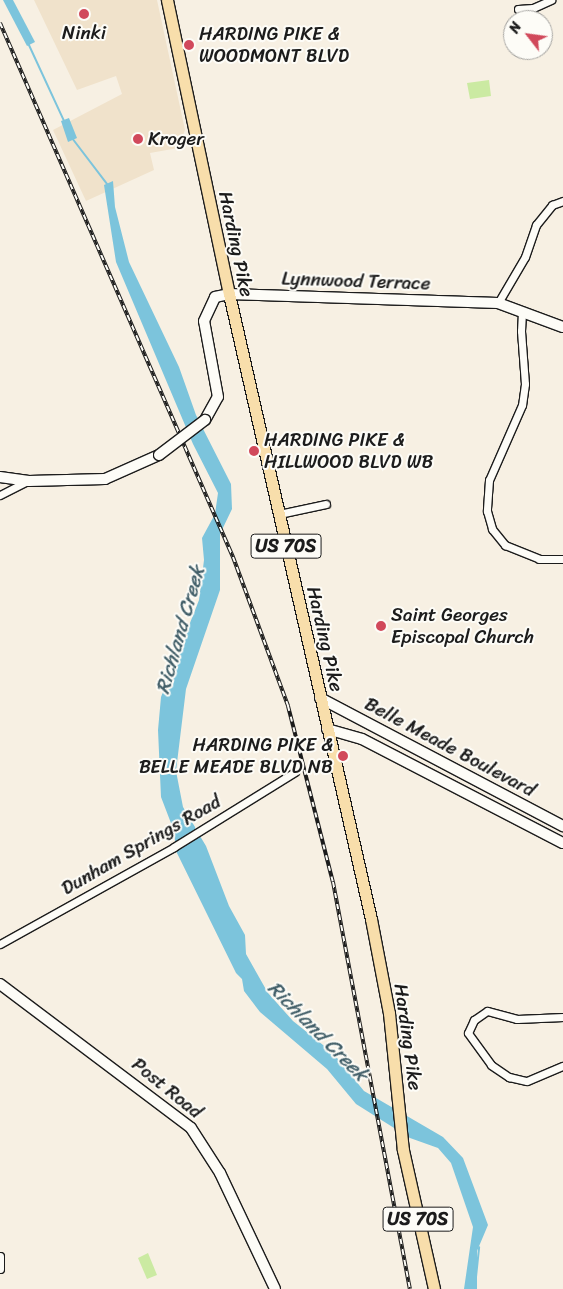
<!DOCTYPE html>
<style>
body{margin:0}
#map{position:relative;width:563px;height:1289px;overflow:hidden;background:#f7f0e3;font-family:Sriracha,sans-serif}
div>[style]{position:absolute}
.built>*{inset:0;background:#f0e2cb}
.green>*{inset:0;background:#cbeaa2}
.water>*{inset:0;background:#7cc4dc}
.stream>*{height:2px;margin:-1px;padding:0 1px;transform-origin:1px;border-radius:1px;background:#7cc4dc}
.roads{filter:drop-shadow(1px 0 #1c1c1c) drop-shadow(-1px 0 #1c1c1c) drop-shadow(0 1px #1c1c1c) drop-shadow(0 -1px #1c1c1c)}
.street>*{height:7px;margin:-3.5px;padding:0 3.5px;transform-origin:3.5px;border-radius:3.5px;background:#fdfcf7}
.secondary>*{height:10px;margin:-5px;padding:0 5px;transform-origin:5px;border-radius:5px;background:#fdfcf7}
.primary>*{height:11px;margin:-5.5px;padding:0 5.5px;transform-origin:5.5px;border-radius:5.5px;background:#f8deab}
.rail>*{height:4px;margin-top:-2px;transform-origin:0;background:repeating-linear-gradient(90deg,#fdfcf7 0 5.5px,#1c1c1c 0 11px);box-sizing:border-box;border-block:1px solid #1c1c1c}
.bridges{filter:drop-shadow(1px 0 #1c1c1c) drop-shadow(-1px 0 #1c1c1c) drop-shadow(0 1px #1c1c1c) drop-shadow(0 -1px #1c1c1c)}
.secondary-bridge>*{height:10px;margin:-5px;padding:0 5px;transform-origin:5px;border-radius:5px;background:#fdfcf7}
.dots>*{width:14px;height:14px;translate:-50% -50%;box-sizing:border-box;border:2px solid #fdfcf7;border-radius:50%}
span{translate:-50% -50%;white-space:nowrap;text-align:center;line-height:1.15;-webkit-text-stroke:4px #fdfcf7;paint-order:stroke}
.shield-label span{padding:1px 4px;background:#fdfcf7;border:1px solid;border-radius:4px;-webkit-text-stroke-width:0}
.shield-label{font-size:18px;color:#1c1c1c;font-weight:700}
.poi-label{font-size:19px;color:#1c1c1c}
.left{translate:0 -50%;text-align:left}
.right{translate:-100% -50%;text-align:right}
.street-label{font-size:19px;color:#1c1c1c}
.water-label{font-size:20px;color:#425f69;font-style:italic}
.north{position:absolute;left:503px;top:10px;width:50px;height:50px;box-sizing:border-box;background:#fdfcf7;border:1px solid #a3a29f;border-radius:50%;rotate:300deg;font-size:14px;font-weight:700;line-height:20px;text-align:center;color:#1c1c1c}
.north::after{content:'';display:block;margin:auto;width:18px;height:22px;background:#d1495b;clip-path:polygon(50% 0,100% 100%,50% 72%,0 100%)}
</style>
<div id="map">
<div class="built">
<i style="clip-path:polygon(34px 0,157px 0,185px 130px,178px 148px,150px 153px,154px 170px,86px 201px,53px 130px,122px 94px,116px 76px,77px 90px)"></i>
</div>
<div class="green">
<i style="clip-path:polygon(489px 80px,491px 96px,470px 99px,467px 83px)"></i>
<i style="clip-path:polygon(148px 1253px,157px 1275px,147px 1279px,138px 1258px)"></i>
</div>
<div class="water">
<i style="clip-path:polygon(3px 0,13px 0,35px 42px,27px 46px)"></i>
<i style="clip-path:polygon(69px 118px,77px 138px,68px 142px,61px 121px)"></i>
<i style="clip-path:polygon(113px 181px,115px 207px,129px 262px,179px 367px,196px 415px,231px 484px,232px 509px,220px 534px,220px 590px,186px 689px,176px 771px,183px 807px,195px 827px,196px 835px,200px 836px,206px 846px,229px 906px,245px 935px,246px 954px,268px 993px,293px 1021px,333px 1053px,364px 1091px,443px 1137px,463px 1158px,488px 1225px,477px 1251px,477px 1289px,464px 1289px,473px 1227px,451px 1163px,438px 1148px,410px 1138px,356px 1104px,327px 1069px,260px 1012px,244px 991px,242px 979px,236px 973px,176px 851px,174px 831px,161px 797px,158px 730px,161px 697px,199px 600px,204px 560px,202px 538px,215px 514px,218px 493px,193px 444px,116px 262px,104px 185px)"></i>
</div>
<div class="stream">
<i style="left:28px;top:43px;width:88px;rotate:65.2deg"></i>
<i style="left:72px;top:138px;width:58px;rotate:52.7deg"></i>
<i style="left:476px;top:1277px;width:30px;rotate:-84deg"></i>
</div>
<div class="roads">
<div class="street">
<i style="left:518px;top:9px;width:15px;rotate:-4deg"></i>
<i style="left:533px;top:8px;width:20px;rotate:-24deg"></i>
<i style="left:498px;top:303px;width:53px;rotate:-59.6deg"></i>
<i style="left:525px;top:257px;width:34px;rotate:-71deg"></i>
<i style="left:536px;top:225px;width:26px;rotate:-51deg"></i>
<i style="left:552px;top:205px;width:12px;rotate:-20deg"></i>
<i style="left:522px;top:312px;width:19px;rotate:93deg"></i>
<i style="left:521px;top:331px;width:53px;rotate:85.7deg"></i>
<i style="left:525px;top:384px;width:21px;rotate:98deg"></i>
<i style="left:522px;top:405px;width:82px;rotate:113.7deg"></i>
<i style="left:489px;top:480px;width:31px;rotate:94deg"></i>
<i style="left:487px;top:511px;width:19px;rotate:74deg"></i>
<i style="left:492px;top:529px;width:21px;rotate:51deg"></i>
<i style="left:505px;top:545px;width:37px;rotate:22deg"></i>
<i style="left:539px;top:559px;width:24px"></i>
<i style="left:0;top:495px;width:31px;rotate:-27deg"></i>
<i style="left:279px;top:514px;width:48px;rotate:-12deg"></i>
<i style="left:0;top:944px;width:199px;rotate:-29.1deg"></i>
<i style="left:174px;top:847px;width:142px;rotate:-31.8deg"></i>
<i style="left:563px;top:1017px;width:46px;rotate:177.5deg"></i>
<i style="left:517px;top:1019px;width:31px;rotate:-165deg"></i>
<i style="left:487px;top:1011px;width:16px;rotate:145deg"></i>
<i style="left:474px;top:1020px;width:14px;rotate:115deg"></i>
<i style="left:468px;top:1033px;width:39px;rotate:54deg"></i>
<i style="left:491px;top:1065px;width:22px;rotate:34deg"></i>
<i style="left:509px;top:1077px;width:18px;rotate:13deg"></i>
<i style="left:527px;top:1081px;width:39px;rotate:-23deg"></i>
<i style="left:0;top:1256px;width:13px;rotate:90deg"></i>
</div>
<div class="secondary">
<i style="left:205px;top:420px;width:26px;rotate:-61deg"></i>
<i style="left:218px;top:397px;width:77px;rotate:-100.4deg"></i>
<i style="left:204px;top:321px;width:26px;rotate:-65deg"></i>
<i style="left:215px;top:297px;width:14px;rotate:-12deg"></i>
<i style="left:229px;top:294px;width:269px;rotate:1.9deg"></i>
<i style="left:498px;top:303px;width:69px;rotate:20.3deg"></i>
<i style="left:0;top:477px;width:29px;rotate:8deg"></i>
<i style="left:29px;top:481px;width:76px;rotate:-1.5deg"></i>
<i style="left:105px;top:479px;width:59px;rotate:-24deg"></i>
<i style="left:320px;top:698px;width:275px;rotate:27.8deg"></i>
<i style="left:327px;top:729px;width:36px;rotate:16deg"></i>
<i style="left:362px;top:739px;width:226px;rotate:27.4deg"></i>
<i style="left:0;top:984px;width:239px;rotate:37deg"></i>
<i style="left:191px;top:1128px;width:54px;rotate:57.2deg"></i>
<i style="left:220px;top:1173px;width:128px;rotate:64.6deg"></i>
</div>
<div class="primary">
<i style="left:167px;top:0;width:300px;rotate:78.1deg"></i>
<i style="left:229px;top:294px;width:641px;rotate:77.2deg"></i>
<i style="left:371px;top:919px;width:96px;rotate:79.2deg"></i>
<i style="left:389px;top:1013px;width:138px;rotate:84.2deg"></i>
<i style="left:403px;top:1150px;width:142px;rotate:77.4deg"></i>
</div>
</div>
<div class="rail">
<i style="left:0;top:23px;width:583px;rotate:66.43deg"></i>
<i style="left:233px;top:557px;width:159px;rotate:69.7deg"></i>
<i style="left:288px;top:706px;width:182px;rotate:75.7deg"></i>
<i style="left:333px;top:882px;width:414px;rotate:79.3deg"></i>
</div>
<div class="bridges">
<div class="secondary-bridge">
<i style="left:159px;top:455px;width:58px;rotate:-37.3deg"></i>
</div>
</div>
<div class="dots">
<i style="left:84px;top:14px;background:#d1495b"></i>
<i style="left:189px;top:45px;background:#d1495b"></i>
<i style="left:138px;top:139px;background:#d1495b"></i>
<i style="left:254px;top:451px;background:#d1495b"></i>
<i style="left:381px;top:626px;background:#d1495b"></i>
<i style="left:343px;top:756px;background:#d1495b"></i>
</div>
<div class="shield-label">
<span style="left:286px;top:546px">US 70S</span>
<span style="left:418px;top:1219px">US 70S</span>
</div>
<div class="poi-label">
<span style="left:84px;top:33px">Ninki</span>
<span class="left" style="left:199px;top:45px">HARDING PIKE &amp;<br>WOODMONT BLVD</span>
<span class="left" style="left:148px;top:139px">Kroger</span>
<span class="left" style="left:264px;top:451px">HARDING PIKE &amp;<br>HILLWOOD BLVD WB</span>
<span class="left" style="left:391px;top:626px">Saint Georges<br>Episcopal Church</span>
<span class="right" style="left:333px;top:756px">HARDING PIKE &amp;<br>BELLE MEADE BLVD NB</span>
</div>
<div class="street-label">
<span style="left:236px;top:244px;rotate:78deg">Harding Pike</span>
<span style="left:356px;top:281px;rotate:2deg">Lynnwood Terrace</span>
<span style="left:325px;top:639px;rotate:77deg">Harding Pike</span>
<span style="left:450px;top:747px;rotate:28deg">Belle Meade Boulevard</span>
<span style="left:141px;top:845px;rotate:-30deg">Dunham Springs Road</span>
<span style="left:408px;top:1037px;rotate:82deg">Harding Pike</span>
<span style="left:167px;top:1088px;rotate:39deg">Post Road</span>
</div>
<div class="water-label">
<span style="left:180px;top:630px;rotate:-74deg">Richland Creek</span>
<span style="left:318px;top:1031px;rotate:45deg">Richland Creek</span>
</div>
<div class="north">N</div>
</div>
